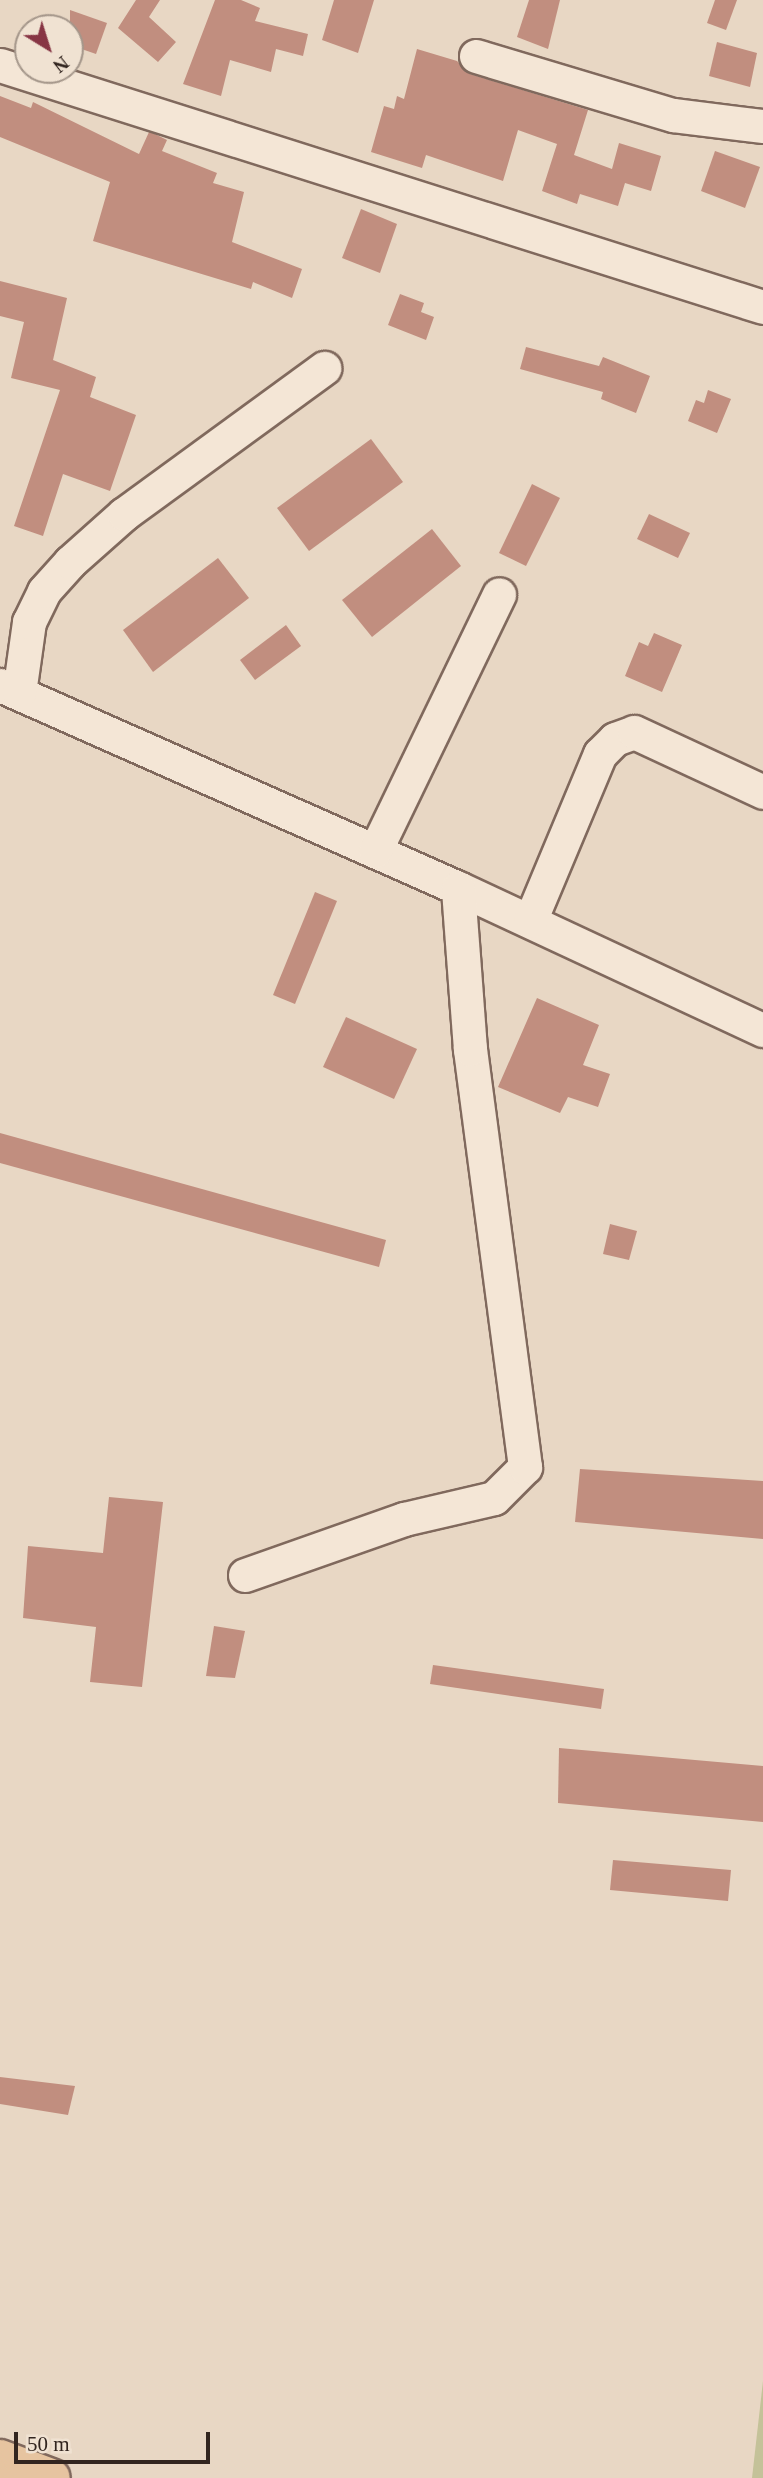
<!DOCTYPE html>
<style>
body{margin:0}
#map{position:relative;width:763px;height:2478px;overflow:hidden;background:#e8d7c4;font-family:"Times New Roman",serif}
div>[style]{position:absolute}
.green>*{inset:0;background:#c4c299}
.building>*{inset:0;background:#c18e7f}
.roads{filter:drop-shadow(2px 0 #80695d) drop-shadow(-2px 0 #80695d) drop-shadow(0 2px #80695d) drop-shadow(0 -2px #80695d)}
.minor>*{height:33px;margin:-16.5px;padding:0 16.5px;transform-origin:16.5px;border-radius:16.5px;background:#f4e6d6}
.major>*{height:38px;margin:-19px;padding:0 19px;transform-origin:19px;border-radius:19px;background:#e6c4a0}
span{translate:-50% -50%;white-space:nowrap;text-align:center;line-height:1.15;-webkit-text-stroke:6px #f0e2d2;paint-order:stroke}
.north{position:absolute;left:14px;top:14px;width:70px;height:70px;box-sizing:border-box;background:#f0e2d2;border:2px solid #a4968a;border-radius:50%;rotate:142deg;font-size:19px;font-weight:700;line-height:28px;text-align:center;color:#32251f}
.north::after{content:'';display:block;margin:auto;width:24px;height:32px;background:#873544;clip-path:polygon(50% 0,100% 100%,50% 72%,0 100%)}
.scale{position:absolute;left:14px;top:2432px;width:196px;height:32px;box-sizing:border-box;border:4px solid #32251f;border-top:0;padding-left:9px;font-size:21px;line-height:24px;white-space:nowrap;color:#32251f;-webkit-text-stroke:5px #f0e2d2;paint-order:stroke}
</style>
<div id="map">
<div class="green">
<i style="clip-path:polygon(763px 2381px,763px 2478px,752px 2478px)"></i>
</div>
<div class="building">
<i style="clip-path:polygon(136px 0,160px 0,149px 17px,176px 42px,158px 62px,118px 28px)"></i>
<i style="clip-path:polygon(215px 0,241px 0,260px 8px,255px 21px,308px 34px,303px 56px,276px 49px,271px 72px,230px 60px,221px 96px,183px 84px)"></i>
<i style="clip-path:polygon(334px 0,374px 0,358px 53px,322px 40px)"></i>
<i style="clip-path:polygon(529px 0,560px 0,548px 49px,517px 37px)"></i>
<i style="clip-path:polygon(715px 0,737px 0,726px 30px,707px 23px)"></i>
<i style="clip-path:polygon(70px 10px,107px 23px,96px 54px,70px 45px)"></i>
<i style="clip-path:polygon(717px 42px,757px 53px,750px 87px,709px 76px)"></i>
<i style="clip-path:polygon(417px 49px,457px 61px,470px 74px,588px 110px,574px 155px,612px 169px,619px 143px,661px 156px,651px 191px,625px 183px,618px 206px,580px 194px,577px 204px,542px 191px,557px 144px,518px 130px,503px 181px,426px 155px,422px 168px,371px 152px,384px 106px,394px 109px,397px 96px,404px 99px)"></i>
<i style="clip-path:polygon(0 96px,31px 108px,33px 102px,139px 154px,149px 132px,155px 134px,167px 140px,162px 151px,217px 173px,213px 183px,244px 192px,232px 242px,302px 269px,292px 298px,253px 282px,251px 289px,93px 241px,110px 182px,0 137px)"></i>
<i style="clip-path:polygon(715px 151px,760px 167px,745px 208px,701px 191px)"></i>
<i style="clip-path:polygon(361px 209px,397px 224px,380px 273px,342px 258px)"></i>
<i style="clip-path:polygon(0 281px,67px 298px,53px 360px,96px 377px,90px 397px,136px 415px,110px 491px,63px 474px,43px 536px,14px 526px,60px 390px,11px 378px,24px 322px,0 316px)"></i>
<i style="clip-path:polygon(400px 294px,424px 303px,421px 312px,434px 317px,426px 340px,388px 325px)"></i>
<i style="clip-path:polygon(526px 347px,599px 366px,603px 357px,650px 376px,636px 413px,601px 399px,603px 392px,520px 369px)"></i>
<i style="clip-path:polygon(708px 390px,731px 399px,717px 433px,688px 421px,696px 400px,704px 403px)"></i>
<i style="clip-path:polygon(371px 439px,403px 482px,309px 551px,277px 508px)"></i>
<i style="clip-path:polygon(532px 484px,560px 498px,526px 566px,499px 553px)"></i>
<i style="clip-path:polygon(649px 514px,690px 533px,678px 558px,637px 539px)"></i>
<i style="clip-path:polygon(432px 529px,461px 566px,372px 637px,342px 600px)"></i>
<i style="clip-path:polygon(218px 558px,249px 598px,153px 672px,123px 630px)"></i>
<i style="clip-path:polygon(286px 625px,301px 646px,255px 680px,240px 660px)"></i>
<i style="clip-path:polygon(654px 633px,682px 645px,662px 692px,625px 676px,639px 642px,648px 646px)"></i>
<i style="clip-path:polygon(315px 892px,337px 901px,295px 1004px,273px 995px)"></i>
<i style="clip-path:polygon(537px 998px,599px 1025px,583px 1065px,610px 1074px,598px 1107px,568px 1097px,560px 1113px,498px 1087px)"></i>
<i style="clip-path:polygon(346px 1017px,417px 1049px,394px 1099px,323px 1067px)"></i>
<i style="clip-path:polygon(0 1133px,386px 1240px,379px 1267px,0 1163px)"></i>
<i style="clip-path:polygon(610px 1224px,637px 1231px,629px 1260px,603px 1254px)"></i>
<i style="clip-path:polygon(580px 1469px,763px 1481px,763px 1539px,575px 1522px)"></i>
<i style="clip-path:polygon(109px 1497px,163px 1502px,142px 1687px,90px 1682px,96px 1627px,23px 1618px,28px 1546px,103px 1553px)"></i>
<i style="clip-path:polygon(214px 1626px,245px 1631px,235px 1678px,206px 1676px)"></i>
<i style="clip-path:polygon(433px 1665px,604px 1689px,601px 1709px,430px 1684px)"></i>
<i style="clip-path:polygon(559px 1748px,763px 1766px,763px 1822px,558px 1803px)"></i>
<i style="clip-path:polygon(613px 1860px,731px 1870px,728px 1901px,610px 1890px)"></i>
<i style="clip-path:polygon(0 2077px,75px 2086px,68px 2115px,0 2104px)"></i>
</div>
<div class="roads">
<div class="minor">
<i style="left:476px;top:56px;width:206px;rotate:16.7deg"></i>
<i style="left:673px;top:115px;width:91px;rotate:7deg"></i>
<i style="left:0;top:65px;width:800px;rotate:17.6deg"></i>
<i style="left:0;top:685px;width:501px;rotate:23.9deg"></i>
<i style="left:458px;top:888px;width:336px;rotate:25deg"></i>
<i style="left:19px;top:693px;width:72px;rotate:-82deg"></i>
<i style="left:29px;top:622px;width:34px;rotate:-64deg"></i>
<i style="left:44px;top:591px;width:39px;rotate:-48deg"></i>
<i style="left:70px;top:562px;width:72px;rotate:-41.6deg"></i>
<i style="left:124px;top:514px;width:248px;rotate:-36.1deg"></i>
<i style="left:375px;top:851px;width:285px;rotate:-64.2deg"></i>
<i style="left:530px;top:921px;width:181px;rotate:-67.3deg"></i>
<i style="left:600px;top:754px;width:21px;rotate:-45deg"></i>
<i style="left:615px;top:739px;width:20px;rotate:-20deg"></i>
<i style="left:634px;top:732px;width:142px;rotate:24.9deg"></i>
<i style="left:245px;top:1575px;width:169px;rotate:-19.4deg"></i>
<i style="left:404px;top:1519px;width:92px;rotate:-13.1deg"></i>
<i style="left:494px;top:1498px;width:44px;rotate:-45deg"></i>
<i style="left:525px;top:1467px;width:422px;rotate:-97.5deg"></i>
<i style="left:470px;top:1049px;width:161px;rotate:-94.3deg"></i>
</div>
<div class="major">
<i style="left:0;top:2459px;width:54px;rotate:20.4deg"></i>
</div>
</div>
<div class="north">N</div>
<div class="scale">50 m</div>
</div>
